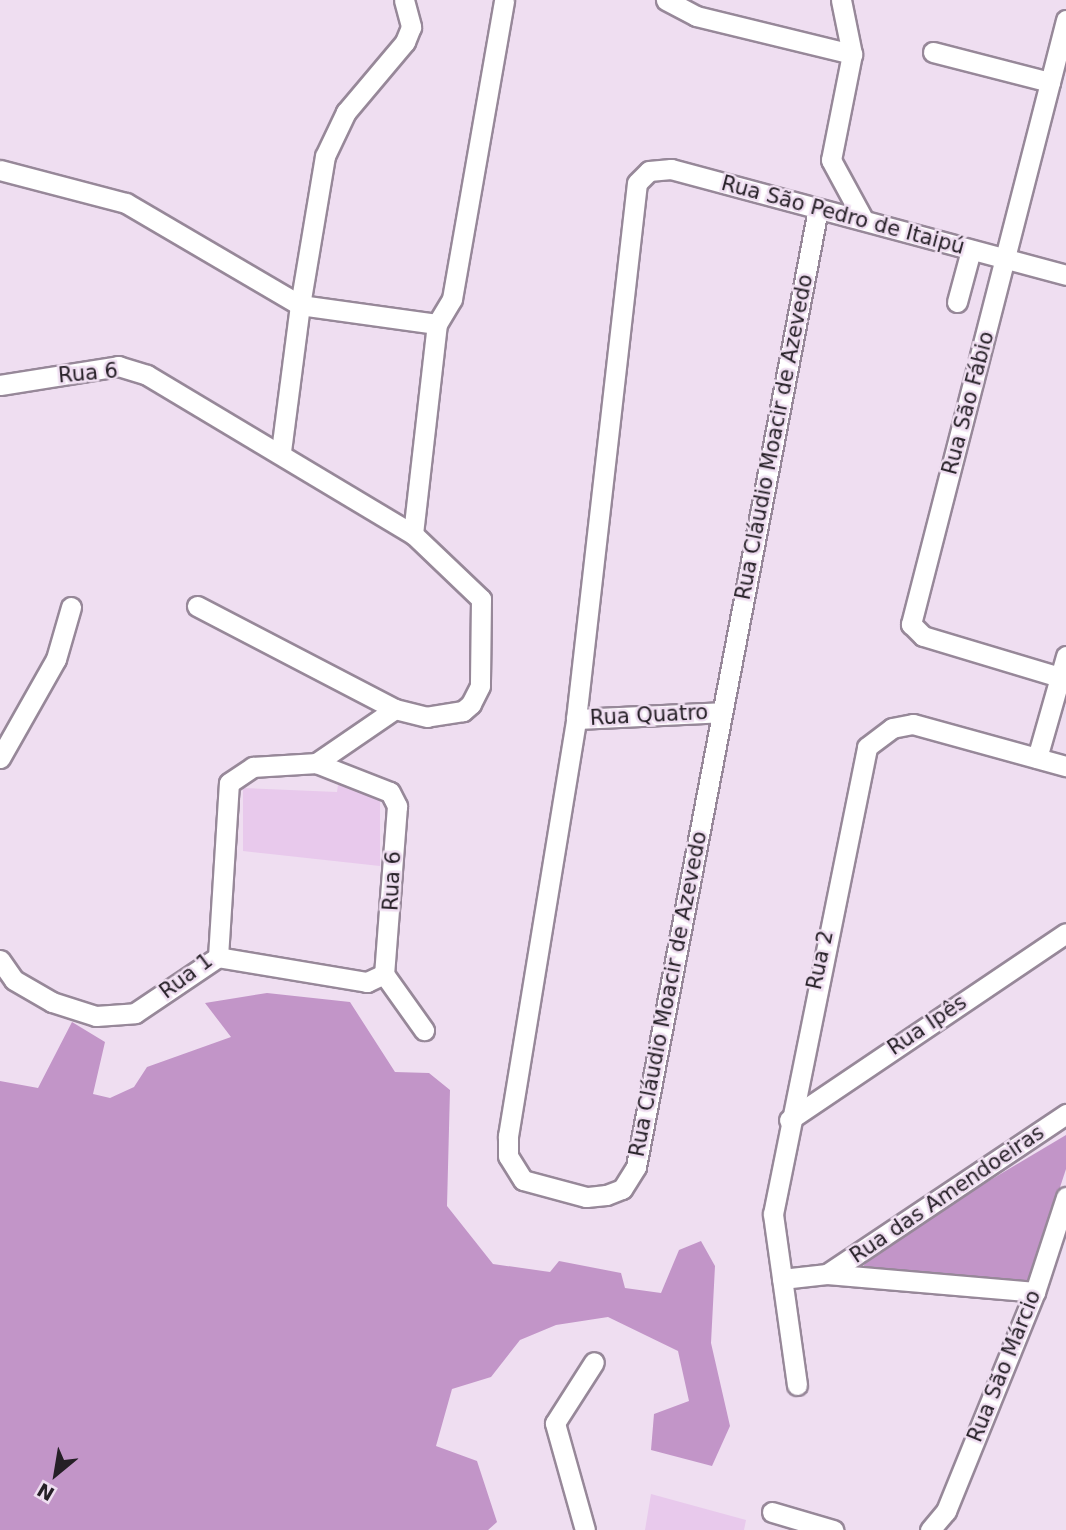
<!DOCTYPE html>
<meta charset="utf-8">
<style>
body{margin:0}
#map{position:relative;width:1066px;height:1530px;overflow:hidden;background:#efdef1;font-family:"DejaVu Sans",sans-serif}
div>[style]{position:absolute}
.green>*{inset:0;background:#e8c9ec}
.forest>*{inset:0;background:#c295c8}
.roads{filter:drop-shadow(2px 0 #978899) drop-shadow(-2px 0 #978899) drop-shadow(0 2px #978899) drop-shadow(0 -2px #978899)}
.minor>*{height:19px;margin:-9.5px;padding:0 9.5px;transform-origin:9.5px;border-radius:9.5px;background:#fff}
span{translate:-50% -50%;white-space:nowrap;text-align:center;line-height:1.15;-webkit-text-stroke:5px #efdef1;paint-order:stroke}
.street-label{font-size:21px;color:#251f26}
.north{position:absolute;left:21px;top:1439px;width:70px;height:70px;-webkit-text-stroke:5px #efdef1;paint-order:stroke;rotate:210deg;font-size:19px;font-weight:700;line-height:28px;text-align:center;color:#251f26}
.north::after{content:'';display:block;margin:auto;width:24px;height:32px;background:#251f26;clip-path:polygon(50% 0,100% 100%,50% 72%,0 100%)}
</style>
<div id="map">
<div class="green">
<i style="clip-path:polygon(338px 785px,380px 791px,380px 866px,243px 851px,243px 788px,337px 792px)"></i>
<i style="clip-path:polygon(651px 1494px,746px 1520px,744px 1530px,645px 1530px)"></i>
</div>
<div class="forest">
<i style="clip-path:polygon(267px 993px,350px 1002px,395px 1072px,429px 1073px,450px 1090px,447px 1206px,493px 1264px,550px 1272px,559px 1261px,621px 1273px,625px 1288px,661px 1293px,679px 1250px,701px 1241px,715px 1266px,711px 1343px,730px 1426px,712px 1466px,651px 1450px,654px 1414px,689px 1401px,678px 1351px,608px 1317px,556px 1325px,520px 1340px,491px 1377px,452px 1389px,436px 1446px,477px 1461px,497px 1522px,488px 1530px,0 1530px,0 1081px,38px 1088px,72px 1022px,105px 1042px,93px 1094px,110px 1098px,134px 1087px,147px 1067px,231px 1037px,205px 1003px)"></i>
<i style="clip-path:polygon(1066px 1135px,1066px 1169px,1029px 1282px,863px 1267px,873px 1250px)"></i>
</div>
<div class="roads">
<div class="minor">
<i style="left:404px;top:0;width:28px;rotate:75deg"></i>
<i style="left:411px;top:27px;width:16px;rotate:112deg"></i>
<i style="left:405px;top:42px;width:92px;rotate:130.1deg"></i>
<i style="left:346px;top:112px;width:49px;rotate:115.5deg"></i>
<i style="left:325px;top:156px;width:151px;rotate:99.5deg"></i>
<i style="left:300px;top:305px;width:138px;rotate:7.9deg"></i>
<i style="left:437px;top:324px;width:29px;rotate:-59deg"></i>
<i style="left:452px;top:299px;width:303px;rotate:-80.1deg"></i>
<i style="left:666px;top:0;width:34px;rotate:28deg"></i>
<i style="left:696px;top:16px;width:161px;rotate:13.7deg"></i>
<i style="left:841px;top:0;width:55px;rotate:78.5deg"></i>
<i style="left:852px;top:54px;width:108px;rotate:101.2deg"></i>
<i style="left:831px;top:160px;width:67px;rotate:61.5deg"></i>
<i style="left:1066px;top:20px;width:624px;rotate:104.39deg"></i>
<i style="left:911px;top:624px;width:17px;rotate:45deg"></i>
<i style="left:923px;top:636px;width:149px;rotate:16.7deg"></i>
<i style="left:933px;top:52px;width:121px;rotate:14.4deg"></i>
<i style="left:0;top:170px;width:130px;rotate:14.7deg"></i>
<i style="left:126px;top:203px;width:202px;rotate:30.4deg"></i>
<i style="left:300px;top:305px;width:147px;rotate:97.4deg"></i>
<i style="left:818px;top:209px;width:975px;rotate:100.76deg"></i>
<i style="left:636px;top:1167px;width:26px;rotate:122deg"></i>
<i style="left:622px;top:1189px;width:17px;rotate:159deg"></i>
<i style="left:606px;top:1195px;width:20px;rotate:174deg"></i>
<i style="left:586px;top:1197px;width:65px;rotate:-164.9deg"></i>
<i style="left:523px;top:1180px;width:28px;rotate:-122deg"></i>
<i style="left:508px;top:1156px;width:20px;rotate:-90deg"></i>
<i style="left:508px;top:1136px;width:423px;rotate:-80.7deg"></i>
<i style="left:576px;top:719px;width:539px;rotate:-83.51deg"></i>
<i style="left:637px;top:183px;width:17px;rotate:-45deg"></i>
<i style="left:649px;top:171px;width:22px;rotate:-5deg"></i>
<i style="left:671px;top:169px;width:409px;rotate:15deg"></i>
<i style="left:957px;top:302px;width:54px;rotate:-74.9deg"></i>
<i style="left:0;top:385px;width:120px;rotate:-9.1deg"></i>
<i style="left:118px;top:366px;width:30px;rotate:17deg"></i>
<i style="left:147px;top:375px;width:310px;rotate:30.9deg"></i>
<i style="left:413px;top:534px;width:94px;rotate:43.7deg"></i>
<i style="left:481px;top:599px;width:87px;rotate:90.7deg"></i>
<i style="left:480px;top:686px;width:20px;rotate:117deg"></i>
<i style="left:471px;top:704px;width:11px;rotate:139deg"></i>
<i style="left:463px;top:711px;width:36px;rotate:171deg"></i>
<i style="left:427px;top:717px;width:33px;rotate:-166deg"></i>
<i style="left:395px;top:709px;width:96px;rotate:145.6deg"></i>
<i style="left:316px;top:763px;width:79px;rotate:21.4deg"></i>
<i style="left:390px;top:792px;width:16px;rotate:63deg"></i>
<i style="left:397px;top:806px;width:169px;rotate:94.4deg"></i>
<i style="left:384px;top:974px;width:19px;rotate:155deg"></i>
<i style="left:367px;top:982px;width:151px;rotate:-170.5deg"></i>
<i style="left:413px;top:534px;width:211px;rotate:-83.5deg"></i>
<i style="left:197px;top:606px;width:223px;rotate:27.5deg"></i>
<i style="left:576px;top:719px;width:146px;rotate:-2.7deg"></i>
<i style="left:0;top:758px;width:114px;rotate:-60.5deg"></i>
<i style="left:56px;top:659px;width:54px;rotate:-73.9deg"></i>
<i style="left:1037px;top:758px;width:106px;rotate:-74.1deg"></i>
<i style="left:0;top:960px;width:24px;rotate:55deg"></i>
<i style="left:14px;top:980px;width:44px;rotate:30.1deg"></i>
<i style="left:52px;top:1002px;width:46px;rotate:17.7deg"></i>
<i style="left:96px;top:1016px;width:39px;rotate:-4deg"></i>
<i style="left:135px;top:1013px;width:100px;rotate:-34deg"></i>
<i style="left:218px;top:957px;width:174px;rotate:-86.4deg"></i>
<i style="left:229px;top:783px;width:29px;rotate:-34deg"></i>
<i style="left:253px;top:767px;width:63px;rotate:-3.6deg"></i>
<i style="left:384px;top:974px;width:69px;rotate:54.5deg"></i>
<i style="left:789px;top:1120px;width:334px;rotate:-34deg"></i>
<i style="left:827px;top:1274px;width:288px;rotate:-33.8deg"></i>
<i style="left:782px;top:1279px;width:45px;rotate:-6.3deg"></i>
<i style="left:827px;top:1274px;width:209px;rotate:4.9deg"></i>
<i style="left:797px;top:1385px;width:173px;rotate:-98deg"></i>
<i style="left:773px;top:1214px;width:476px;rotate:-78.6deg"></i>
<i style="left:867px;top:747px;width:31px;rotate:-37deg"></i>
<i style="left:892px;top:728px;width:21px;rotate:-11deg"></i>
<i style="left:913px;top:724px;width:159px;rotate:15.4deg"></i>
<i style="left:772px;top:1512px;width:64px;rotate:16.4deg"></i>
<i style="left:585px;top:1530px;width:111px;rotate:-105.7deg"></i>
<i style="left:555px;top:1423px;width:72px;rotate:-57.4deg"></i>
<i style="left:930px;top:1530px;width:25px;rotate:-50deg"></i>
<i style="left:946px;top:1511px;width:236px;rotate:-67.9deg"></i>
<i style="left:1035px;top:1292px;width:100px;rotate:-71.9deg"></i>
</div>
</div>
<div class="street-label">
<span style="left:843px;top:215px;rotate:15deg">Rua São Pedro de Itaipú</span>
<span style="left:88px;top:373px;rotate:-5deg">Rua 6</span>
<span style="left:968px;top:403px;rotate:-75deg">Rua São Fábio</span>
<span style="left:774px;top:437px;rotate:-79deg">Rua Cláudio Moacir de Azevedo</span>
<span style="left:649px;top:715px;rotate:-3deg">Rua Quatro</span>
<span style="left:392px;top:881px;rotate:-87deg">Rua 6</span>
<span style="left:820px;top:960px;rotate:-78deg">Rua 2</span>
<span style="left:186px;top:976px;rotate:-37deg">Rua 1</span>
<span style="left:668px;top:994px;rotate:-79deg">Rua Cláudio Moacir de Azevedo</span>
<span style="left:927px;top:1025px;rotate:-34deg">Rua Ipês</span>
<span style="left:947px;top:1194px;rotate:-34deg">Rua das Amendoeiras</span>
<span style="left:1004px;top:1366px;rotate:-68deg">Rua São Márcio</span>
</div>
<div class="north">N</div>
</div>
